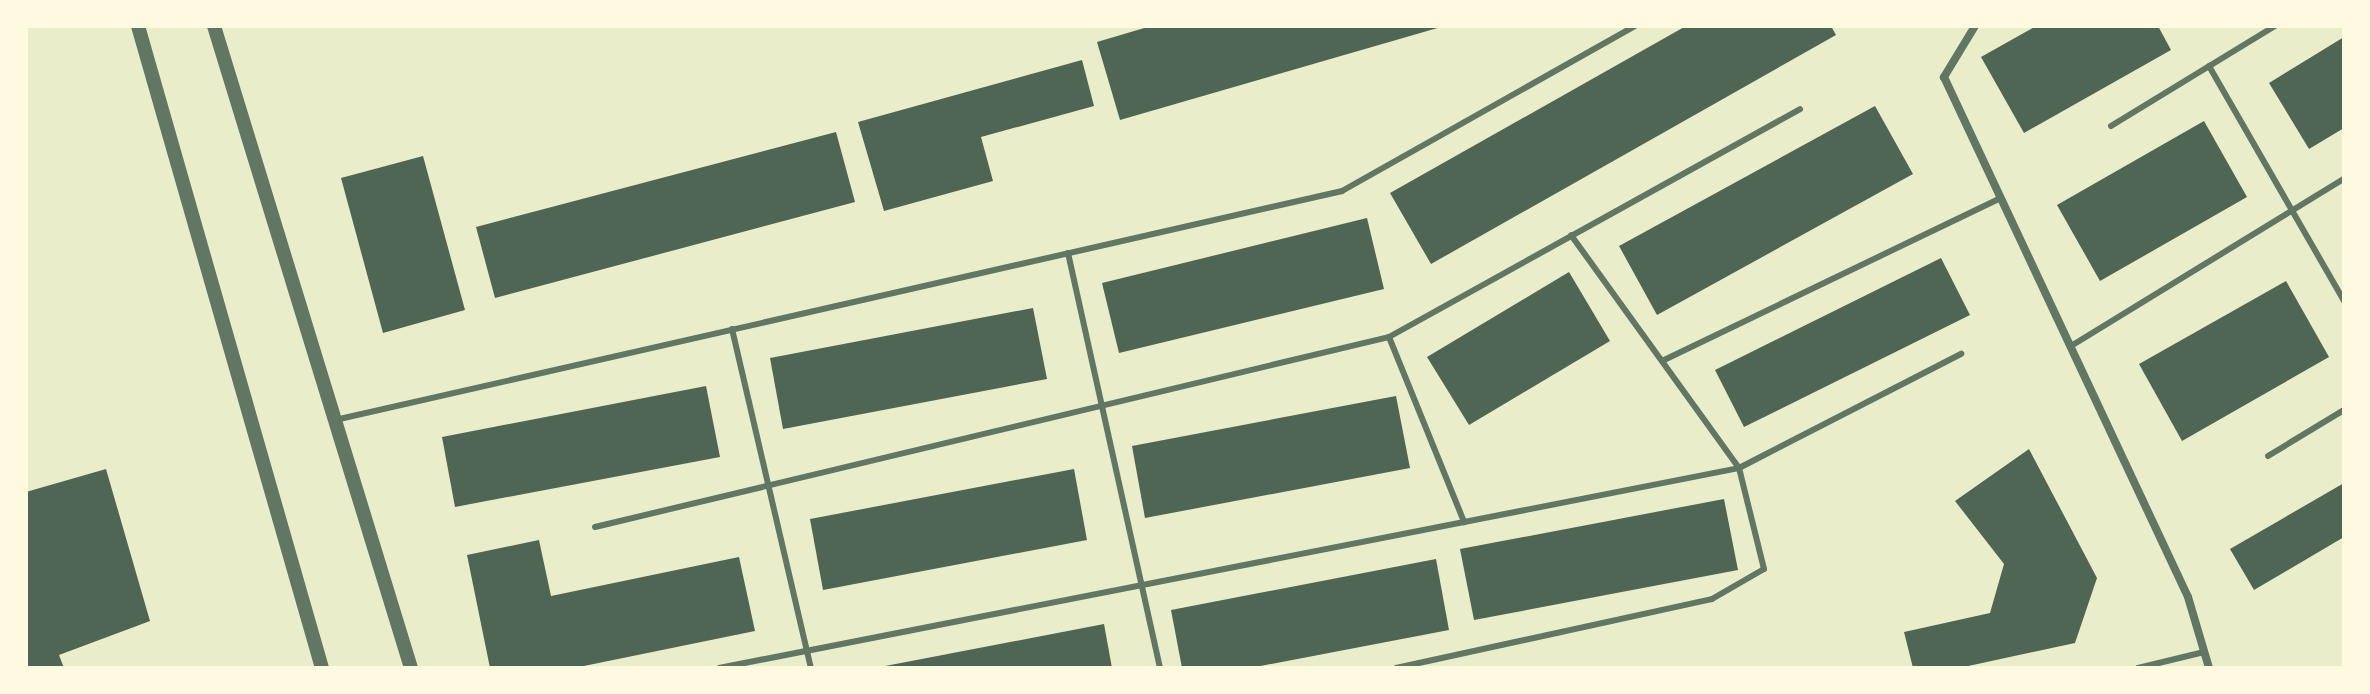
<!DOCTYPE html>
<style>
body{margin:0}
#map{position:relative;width:2370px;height:694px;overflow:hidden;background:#e9edc9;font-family:"Fira Sans Condensed",sans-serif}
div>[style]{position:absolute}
.building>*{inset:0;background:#4f6655}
.service>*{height:6px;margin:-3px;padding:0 3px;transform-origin:3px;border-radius:3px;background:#617663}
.minor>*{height:8px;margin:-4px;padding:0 4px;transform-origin:4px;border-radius:4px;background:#617663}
.tertiary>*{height:14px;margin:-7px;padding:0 7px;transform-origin:7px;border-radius:7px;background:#617663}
span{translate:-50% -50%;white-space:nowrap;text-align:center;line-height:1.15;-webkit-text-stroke:6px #fefae0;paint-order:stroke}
.frame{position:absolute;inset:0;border:28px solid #fefae0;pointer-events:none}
</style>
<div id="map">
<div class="building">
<i style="clip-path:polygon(1151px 26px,1441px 26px,1441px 27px,1120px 120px,1097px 42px)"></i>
<i style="clip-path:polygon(1686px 26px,1831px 26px,1836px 35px,1431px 264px,1390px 193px)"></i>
<i style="clip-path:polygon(2036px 26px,2158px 26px,2171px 50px,2024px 133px,1981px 57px)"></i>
<i style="clip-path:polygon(2344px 37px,2344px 128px,2309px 149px,2269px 83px)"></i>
<i style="clip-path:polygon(1082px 60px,1094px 106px,981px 137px,993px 181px,884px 211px,858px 122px)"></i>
<i style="clip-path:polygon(1875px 106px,1913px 174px,1657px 315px,1619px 246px)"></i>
<i style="clip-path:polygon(2204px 121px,2247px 197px,2100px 281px,2057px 205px)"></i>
<i style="clip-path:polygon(836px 132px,855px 202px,495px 298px,476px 227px)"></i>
<i style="clip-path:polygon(423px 156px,465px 310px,383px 333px,341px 178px)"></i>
<i style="clip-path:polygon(1367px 218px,1384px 289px,1119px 353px,1102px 283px)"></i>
<i style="clip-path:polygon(1941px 258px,1970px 315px,1744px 427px,1715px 370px)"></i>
<i style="clip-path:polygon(1569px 272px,1610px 341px,1469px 425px,1427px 357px)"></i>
<i style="clip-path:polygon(2286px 281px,2329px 357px,2182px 441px,2139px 364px)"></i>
<i style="clip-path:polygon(1033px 308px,1047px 379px,783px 429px,770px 358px)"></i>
<i style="clip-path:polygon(706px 386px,720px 457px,455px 507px,442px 437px)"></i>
<i style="clip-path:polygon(1396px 396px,1410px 468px,1145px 518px,1132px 446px)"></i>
<i style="clip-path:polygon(2029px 449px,2097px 578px,2075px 643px,1959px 668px,1913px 668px,1904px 632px,1990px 613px,2004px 564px,1955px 501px)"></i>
<i style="clip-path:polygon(106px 469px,150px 621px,59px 655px,64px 668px,26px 668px,26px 492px)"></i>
<i style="clip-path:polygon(1074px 469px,1087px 540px,823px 590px,810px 519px)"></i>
<i style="clip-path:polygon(2344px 483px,2344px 537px,2254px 590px,2230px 549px)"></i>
<i style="clip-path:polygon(1724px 499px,1738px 570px,1474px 620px,1460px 549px)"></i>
<i style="clip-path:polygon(539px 540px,551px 596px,739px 557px,755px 631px,574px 668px,490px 668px,467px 555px)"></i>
<i style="clip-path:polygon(1436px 559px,1449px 630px,1250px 668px,1182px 668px,1171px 610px)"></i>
<i style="clip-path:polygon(1104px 624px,1112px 668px,880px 668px,880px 667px)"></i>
</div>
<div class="service">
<i style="left:2209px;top:66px;width:271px;rotate:60.1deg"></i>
<i style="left:2111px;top:126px;width:192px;rotate:-31.4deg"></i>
<i style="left:1068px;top:253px;width:425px;rotate:77.5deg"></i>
<i style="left:732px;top:329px;width:348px;rotate:76.9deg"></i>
<i style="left:1389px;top:337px;width:200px;rotate:67.9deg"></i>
<i style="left:2071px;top:346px;width:320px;rotate:-31.5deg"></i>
<i style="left:1662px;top:361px;width:376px;rotate:-25.7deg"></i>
<i style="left:335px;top:420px;width:1033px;rotate:-12.81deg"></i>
<i style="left:1342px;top:191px;width:336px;rotate:-29.4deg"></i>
<i style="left:2268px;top:456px;width:89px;rotate:-31.2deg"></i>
<i style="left:595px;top:527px;width:816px;rotate:-13.46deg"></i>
<i style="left:1389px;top:337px;width:470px;rotate:-29deg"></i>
<i style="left:719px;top:668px;width:1039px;rotate:-11.09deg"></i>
<i style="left:1739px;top:468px;width:250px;rotate:-27.2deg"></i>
<i style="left:1396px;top:668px;width:323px;rotate:-12.3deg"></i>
<i style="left:1712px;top:599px;width:60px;rotate:-30deg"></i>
<i style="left:1764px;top:569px;width:104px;rotate:-103.9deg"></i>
<i style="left:1739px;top:468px;width:287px;rotate:-125.8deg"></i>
<i style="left:2138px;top:668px;width:68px;rotate:-13.6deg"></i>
</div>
<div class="minor">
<i style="left:1975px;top:26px;width:60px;rotate:121.3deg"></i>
<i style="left:1944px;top:77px;width:574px;rotate:64.86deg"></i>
<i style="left:2188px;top:597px;width:74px;rotate:73.5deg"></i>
</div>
<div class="tertiary">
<i style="left:138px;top:26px;width:668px;rotate:74.01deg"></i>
<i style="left:214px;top:26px;width:672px;rotate:72.94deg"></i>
</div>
<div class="frame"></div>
</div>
